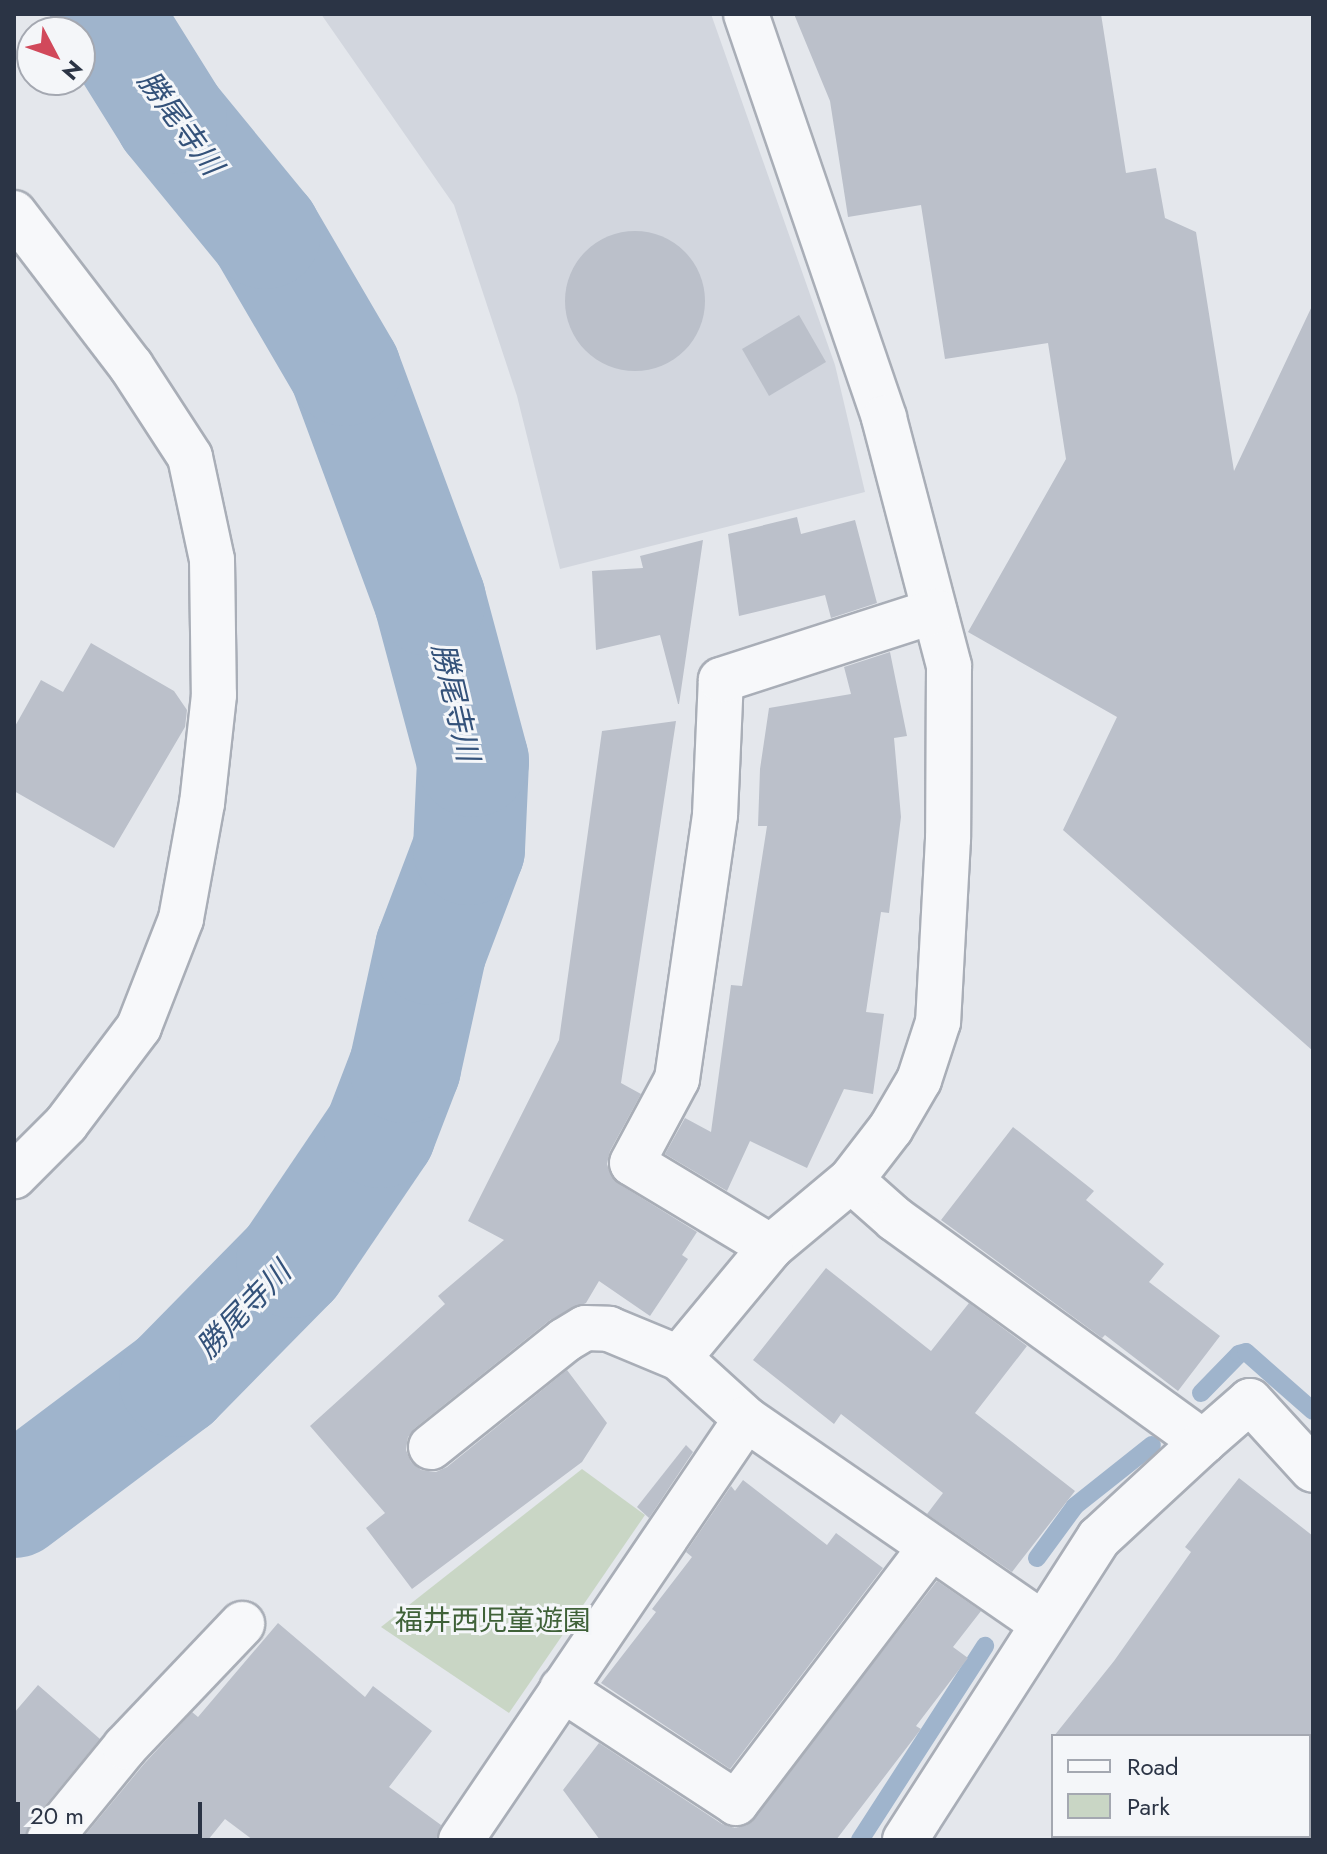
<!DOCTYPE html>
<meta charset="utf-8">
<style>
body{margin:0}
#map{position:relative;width:1327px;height:1854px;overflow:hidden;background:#e4e7ec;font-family:Jost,"Noto Sans JP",sans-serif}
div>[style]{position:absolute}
.built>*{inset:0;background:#d2d6de}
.green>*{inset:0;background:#c9d6c5}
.stream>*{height:18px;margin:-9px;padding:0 9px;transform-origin:9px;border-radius:9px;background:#9fb4cc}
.river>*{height:112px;margin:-56px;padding:0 56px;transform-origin:56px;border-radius:56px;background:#9fb4cc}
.building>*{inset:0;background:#bbc0ca}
.round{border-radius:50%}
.roads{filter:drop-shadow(2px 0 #a9aeb7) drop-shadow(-2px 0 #a9aeb7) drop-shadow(0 2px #a9aeb7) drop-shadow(0 -2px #a9aeb7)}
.minor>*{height:44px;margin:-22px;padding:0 22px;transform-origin:22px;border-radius:22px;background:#f7f8fa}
span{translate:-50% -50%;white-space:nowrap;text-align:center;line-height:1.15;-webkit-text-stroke:6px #f4f6f9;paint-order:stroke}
.park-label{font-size:28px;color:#3f6138}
.water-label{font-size:30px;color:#34527a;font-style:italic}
.frame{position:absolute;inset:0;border:16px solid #2b3445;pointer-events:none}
.legend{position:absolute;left:1051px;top:1734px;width:260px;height:104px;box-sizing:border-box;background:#f4f6f9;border:2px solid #a4a8b1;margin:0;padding:10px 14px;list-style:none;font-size:24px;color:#2b3445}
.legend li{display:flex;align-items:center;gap:16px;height:40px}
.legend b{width:40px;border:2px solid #a4a8b1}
.north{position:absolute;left:16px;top:16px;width:80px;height:80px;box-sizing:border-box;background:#f4f6f9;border:2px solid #a4a8b1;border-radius:50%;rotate:131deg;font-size:22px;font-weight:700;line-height:32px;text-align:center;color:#2b3445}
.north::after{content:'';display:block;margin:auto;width:28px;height:36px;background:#d1495b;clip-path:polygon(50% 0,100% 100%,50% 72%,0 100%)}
.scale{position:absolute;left:16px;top:1802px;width:186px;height:36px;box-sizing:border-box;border:4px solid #2b3445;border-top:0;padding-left:10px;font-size:24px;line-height:28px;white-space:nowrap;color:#2b3445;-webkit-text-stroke:6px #f4f6f9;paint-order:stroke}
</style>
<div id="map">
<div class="built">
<i style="clip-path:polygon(321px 14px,711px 14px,835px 365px,865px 492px,560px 569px,517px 396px,454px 205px)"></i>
</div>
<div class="green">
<i style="clip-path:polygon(582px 1469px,645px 1515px,509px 1713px,381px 1627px)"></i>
</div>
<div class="stream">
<i style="left:1201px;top:1393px;width:54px;rotate:-45.7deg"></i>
<i style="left:1239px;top:1354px;width:7px;rotate:-16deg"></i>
<i style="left:1246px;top:1352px;width:89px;rotate:41.4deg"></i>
<i style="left:1037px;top:1558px;width:64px;rotate:-53.8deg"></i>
<i style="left:1075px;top:1506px;width:98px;rotate:-38.4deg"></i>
<i style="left:860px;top:1840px;width:231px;rotate:-57.2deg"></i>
</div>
<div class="river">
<i style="left:14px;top:1502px;width:201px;rotate:-36.9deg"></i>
<i style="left:175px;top:1381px;width:167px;rotate:-45.5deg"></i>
<i style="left:292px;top:1262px;width:157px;rotate:-55.9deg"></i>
<i style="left:380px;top:1132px;width:70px;rotate:-69deg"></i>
<i style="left:405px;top:1067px;width:121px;rotate:-77.6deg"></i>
<i style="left:431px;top:949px;width:107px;rotate:-69.2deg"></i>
<i style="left:469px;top:849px;width:88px;rotate:-87.4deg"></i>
<i style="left:473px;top:761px;width:167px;rotate:-105deg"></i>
<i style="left:430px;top:600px;width:245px;rotate:-110.3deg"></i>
<i style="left:345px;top:370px;width:159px;rotate:-120.3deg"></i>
<i style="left:265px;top:233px;width:149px;rotate:-129.3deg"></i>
<i style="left:171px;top:118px;width:123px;rotate:-122deg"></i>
</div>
<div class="building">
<i style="clip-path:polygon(794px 14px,1101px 14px,1126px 173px,1156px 168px,1165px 218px,1196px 232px,1234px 471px,1313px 304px,1313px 1051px,1063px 830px,1117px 717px,968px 632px,1066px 459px,1048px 343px,945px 359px,921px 205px,848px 217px,830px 101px)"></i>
<i class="round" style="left:565px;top:231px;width:140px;height:140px"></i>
<i style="clip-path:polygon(799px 315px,826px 362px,769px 396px,742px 349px)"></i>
<i style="clip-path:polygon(797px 517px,801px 534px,855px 520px,877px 603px,831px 618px,825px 595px,739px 616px,728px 534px)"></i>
<i style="clip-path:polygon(703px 540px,679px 704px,678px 704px,660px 635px,596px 650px,592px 571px,643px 568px,640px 556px)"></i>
<i style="clip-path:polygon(91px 643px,174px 691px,187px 710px,185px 727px,114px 848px,14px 791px,14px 728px,41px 680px,63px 692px)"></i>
<i style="clip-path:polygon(890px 652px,907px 736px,894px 738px,901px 817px,889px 913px,881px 912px,866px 1012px,884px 1014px,873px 1094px,844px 1089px,807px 1168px,750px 1141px,727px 1191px,665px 1154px,685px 1118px,711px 1132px,731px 985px,742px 986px,767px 826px,758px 826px,760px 769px,769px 708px,851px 694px,844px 667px)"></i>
<i style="clip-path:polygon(676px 721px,621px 1083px,641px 1094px,610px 1151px,607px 1164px,611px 1176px,619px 1184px,697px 1232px,682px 1255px,688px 1259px,650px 1316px,599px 1281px,586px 1303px,550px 1320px,415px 1428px,408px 1437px,406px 1450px,411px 1462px,421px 1470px,436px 1472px,447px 1467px,567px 1370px,607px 1423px,582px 1462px,412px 1589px,366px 1528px,385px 1513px,310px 1426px,445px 1304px,438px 1296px,504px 1240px,468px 1221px,559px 1040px,602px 731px)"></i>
<i style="clip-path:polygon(1013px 1127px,1094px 1191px,1086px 1200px,1164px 1264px,1149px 1282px,1220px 1336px,1178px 1391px,1105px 1335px,1102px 1338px,941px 1220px)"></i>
<i style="clip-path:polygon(826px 1268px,931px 1351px,969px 1303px,1027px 1346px,975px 1413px,1075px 1491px,1012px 1572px,927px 1514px,943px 1493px,841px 1414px,834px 1424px,753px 1360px)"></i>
<i style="clip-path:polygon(686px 1445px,693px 1452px,649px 1518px,637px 1507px)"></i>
<i style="clip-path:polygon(1239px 1478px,1313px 1536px,1313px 1736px,1054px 1736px,1114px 1661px,1191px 1552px,1185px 1547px)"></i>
<i style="clip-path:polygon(743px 1480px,827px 1545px,836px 1533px,883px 1568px,730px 1769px,601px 1683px,656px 1612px,652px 1609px,692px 1557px,686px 1552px,731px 1486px,735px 1491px)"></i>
<i style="clip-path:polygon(937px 1581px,981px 1611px,953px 1647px,968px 1658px,916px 1726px,921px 1729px,836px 1840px,600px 1840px,563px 1790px,599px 1743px,722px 1824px,735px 1828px,747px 1825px)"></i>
<i style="clip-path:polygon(278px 1623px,365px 1697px,373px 1686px,432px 1731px,389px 1787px,441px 1825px,436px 1840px,253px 1840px,225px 1819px,208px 1840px,81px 1840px,144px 1764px,192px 1712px,198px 1717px)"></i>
<i style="clip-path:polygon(38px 1685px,100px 1739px,30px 1824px,25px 1840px,14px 1840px,14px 1713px)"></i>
</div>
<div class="roads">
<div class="minor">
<i style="left:746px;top:14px;width:427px;rotate:71.1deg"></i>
<i style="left:884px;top:418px;width:256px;rotate:75.3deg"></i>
<i style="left:949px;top:666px;width:173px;rotate:90.3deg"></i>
<i style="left:948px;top:839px;width:183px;rotate:93.1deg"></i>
<i style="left:938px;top:1022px;width:61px;rotate:108.1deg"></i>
<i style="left:919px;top:1080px;width:56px;rotate:120.3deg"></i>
<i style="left:891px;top:1128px;width:66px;rotate:127.6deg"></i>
<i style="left:851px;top:1180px;width:104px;rotate:140.1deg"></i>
<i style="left:771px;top:1247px;width:144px;rotate:129.7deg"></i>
<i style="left:679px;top:1358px;width:91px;rotate:42.3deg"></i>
<i style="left:746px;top:1419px;width:359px;rotate:34.6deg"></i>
<i style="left:14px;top:213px;width:193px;rotate:52.6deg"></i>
<i style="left:131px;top:366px;width:108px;rotate:57deg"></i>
<i style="left:190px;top:457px;width:105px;rotate:77.9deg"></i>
<i style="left:212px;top:560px;width:135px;rotate:89.2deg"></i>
<i style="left:214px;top:695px;width:109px;rotate:96.3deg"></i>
<i style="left:202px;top:803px;width:118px;rotate:100.3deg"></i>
<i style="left:181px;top:919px;width:116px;rotate:111.3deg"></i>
<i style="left:139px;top:1027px;width:121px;rotate:127deg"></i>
<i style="left:66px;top:1124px;width:74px;rotate:135deg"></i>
<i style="left:851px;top:1180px;width:59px;rotate:41.6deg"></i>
<i style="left:895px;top:1219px;width:380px;rotate:35.9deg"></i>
<i style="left:771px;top:1247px;width:162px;rotate:-148.9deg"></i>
<i style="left:632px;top:1163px;width:95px;rotate:-61.8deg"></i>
<i style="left:677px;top:1079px;width:267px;rotate:-81.8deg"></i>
<i style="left:715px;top:815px;width:135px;rotate:-87.5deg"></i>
<i style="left:721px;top:680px;width:224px;rotate:-17.9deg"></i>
<i style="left:431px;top:1447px;width:171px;rotate:-38.6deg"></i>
<i style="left:565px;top:1340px;width:23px;rotate:-31deg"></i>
<i style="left:585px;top:1328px;width:24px;rotate:2deg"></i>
<i style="left:609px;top:1329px;width:76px;rotate:22.5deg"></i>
<i style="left:562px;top:1689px;width:208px;rotate:33.2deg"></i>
<i style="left:736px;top:1803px;width:320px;rotate:-52.7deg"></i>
<i style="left:49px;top:1840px;width:120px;rotate:-50.7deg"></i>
<i style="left:125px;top:1747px;width:170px;rotate:-46.4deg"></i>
<i style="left:461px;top:1840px;width:508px;rotate:-55.9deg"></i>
<i style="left:905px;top:1840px;width:359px;rotate:-57.3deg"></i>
<i style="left:1099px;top:1538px;width:142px;rotate:-42.7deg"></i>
<i style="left:1203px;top:1442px;width:62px;rotate:-41.1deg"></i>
<i style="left:1250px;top:1401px;width:93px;rotate:47.6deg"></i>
</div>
</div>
<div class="park-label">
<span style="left:493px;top:1621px">福井西児童遊園</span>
</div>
<div class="water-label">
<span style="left:180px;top:123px;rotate:54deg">勝尾寺川</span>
<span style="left:455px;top:702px;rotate:77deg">勝尾寺川</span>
<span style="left:244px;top:1310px;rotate:-46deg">勝尾寺川</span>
</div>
<div class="frame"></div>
<ul class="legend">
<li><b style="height:10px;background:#f7f8fa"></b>Road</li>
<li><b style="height:22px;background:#c9d6c5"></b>Park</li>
</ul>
<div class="north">N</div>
<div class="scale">20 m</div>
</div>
